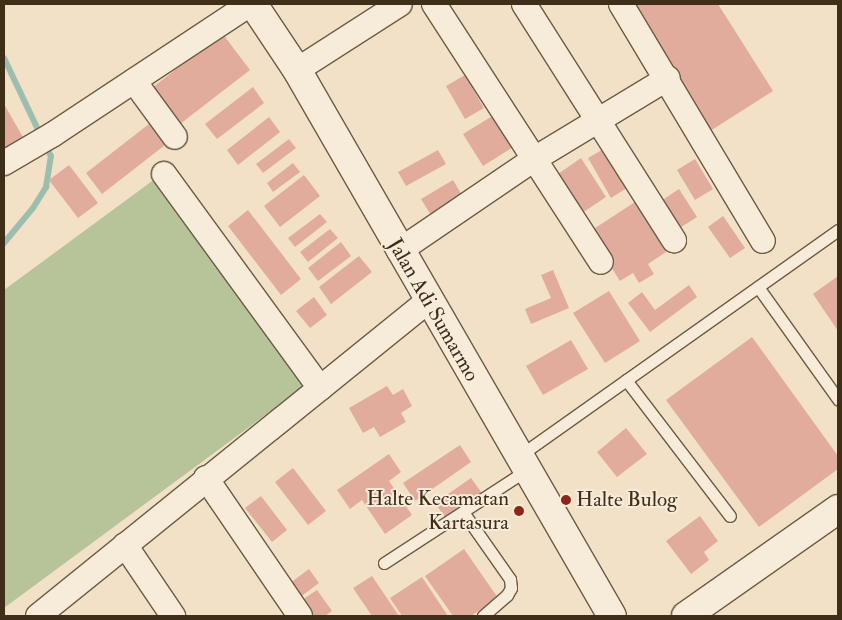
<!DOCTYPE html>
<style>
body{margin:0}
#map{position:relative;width:842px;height:620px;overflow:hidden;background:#f2e1c6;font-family:"IM FELL Double Pica",serif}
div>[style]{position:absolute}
.green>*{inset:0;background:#b7c398}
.stream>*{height:6px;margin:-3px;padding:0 3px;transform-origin:3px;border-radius:3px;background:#9cbeaf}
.building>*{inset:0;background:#e1ac9c}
.roads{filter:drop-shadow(1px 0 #6c5c44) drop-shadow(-1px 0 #6c5c44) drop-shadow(0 1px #6c5c44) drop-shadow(0 -1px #6c5c44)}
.service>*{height:11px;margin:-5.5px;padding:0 5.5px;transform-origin:5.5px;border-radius:5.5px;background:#f7ecda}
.minor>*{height:24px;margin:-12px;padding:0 12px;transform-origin:12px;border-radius:12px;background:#f7ecda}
.tertiary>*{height:28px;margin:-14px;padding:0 14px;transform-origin:14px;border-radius:14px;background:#f7ecda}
.secondary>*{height:28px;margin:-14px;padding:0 14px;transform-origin:14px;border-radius:14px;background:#f7ecda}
.dots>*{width:14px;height:14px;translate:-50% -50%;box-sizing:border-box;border:2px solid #f7ecda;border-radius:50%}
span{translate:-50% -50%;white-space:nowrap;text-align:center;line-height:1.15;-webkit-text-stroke:4px #f7ecda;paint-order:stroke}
.street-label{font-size:21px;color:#402f18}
.poi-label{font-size:21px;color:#402f18}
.right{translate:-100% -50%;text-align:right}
.left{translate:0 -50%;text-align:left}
.frame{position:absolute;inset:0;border:5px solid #402f18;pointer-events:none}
</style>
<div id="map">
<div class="green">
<i style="clip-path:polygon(159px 176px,310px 382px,4px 608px,4px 290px)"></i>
</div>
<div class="stream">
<i style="left:4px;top:58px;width:86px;rotate:64.6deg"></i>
<i style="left:4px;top:243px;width:45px;rotate:-50.4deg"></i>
<i style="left:33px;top:208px;width:25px;rotate:-58deg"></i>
<i style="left:46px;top:187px;width:31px;rotate:-81deg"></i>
<i style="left:51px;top:156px;width:13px;rotate:-119deg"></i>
</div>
<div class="building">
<i style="clip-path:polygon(625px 4px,718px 4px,773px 91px,707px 133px)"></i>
<i style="clip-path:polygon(222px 33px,250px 70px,180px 124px,152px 88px)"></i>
<i style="clip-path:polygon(465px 75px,484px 108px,465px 119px,446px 86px)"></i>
<i style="clip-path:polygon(253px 87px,264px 103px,217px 139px,205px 124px)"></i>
<i style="clip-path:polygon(4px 104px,24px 139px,4px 151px)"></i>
<i style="clip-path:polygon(494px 115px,513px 147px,483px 166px,463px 134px)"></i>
<i style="clip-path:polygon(269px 117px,280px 132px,238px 165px,227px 150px)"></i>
<i style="clip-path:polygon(149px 124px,165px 145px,102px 194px,86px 173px)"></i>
<i style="clip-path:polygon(289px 139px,296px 148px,263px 173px,256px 164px)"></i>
<i style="clip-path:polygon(607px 147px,630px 186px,611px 198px,588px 158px)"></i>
<i style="clip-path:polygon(438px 150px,446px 164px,406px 186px,398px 172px)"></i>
<i style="clip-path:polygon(581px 158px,606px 197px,576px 217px,551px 179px)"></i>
<i style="clip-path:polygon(695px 159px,713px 189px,695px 200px,677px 170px)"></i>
<i style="clip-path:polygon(293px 163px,300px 172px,273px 192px,267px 183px)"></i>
<i style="clip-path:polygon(69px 165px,98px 203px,78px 218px,49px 180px)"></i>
<i style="clip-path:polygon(304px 175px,320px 196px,280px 227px,264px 206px)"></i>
<i style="clip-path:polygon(453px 180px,466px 202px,434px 220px,421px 199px)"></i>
<i style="clip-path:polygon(679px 189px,697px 217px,672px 233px,655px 205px)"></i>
<i style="clip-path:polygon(635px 202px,666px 252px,648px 264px,654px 274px,639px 283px,633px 273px,620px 281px,589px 232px)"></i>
<i style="clip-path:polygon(248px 210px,301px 279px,281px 295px,228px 226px)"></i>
<i style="clip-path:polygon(320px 214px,327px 222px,295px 247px,288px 238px)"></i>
<i style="clip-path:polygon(723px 216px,745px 248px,730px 258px,708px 227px)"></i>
<i style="clip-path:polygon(330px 229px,338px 238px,308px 262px,300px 252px)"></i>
<i style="clip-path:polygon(341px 242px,351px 256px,318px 281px,308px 268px)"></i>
<i style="clip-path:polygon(359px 256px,372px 272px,331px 304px,319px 287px)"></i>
<i style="clip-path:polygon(553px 270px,569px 308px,531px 324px,525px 309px,551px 298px,541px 275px)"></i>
<i style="clip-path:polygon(838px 276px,838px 331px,813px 294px)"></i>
<i style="clip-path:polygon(689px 285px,697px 297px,650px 332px,628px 303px,642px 292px,655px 310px)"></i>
<i style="clip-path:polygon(609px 291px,640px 341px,605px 363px,573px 313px)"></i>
<i style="clip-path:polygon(314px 297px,327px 315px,310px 328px,296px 311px)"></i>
<i style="clip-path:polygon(752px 337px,838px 456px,838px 469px,759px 527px,666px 400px)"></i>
<i style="clip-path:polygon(571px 340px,588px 369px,543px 395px,526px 366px)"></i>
<i style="clip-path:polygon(387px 386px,393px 395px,403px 389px,412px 406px,401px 413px,406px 422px,380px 437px,374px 427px,363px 433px,349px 408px)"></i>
<i style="clip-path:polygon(626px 428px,647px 454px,617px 477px,597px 452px)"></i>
<i style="clip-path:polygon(460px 445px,471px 462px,415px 501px,403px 483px)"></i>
<i style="clip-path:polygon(389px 454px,401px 472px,389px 481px,412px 515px,385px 534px,362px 500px,350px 509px,337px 490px)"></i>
<i style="clip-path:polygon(293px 468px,326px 511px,308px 525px,275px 482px)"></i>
<i style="clip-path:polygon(471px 478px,484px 496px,447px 520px,435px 503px)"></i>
<i style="clip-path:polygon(261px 496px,287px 530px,272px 542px,245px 508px)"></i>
<i style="clip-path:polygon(700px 516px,718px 541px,704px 552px,709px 560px,691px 574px,666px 541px)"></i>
<i style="clip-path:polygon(464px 549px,498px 598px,471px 616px,453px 616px,425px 576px)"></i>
<i style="clip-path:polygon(309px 569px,319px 583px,295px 601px,285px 587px)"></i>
<i style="clip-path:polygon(372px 576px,399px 616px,372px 616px,353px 588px)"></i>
<i style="clip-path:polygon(422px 577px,448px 616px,402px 616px,390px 598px)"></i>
<i style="clip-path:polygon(317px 590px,332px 611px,325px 616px,308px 616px,299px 602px)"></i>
</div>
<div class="roads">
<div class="service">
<i style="left:758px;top:287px;width:138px;rotate:54.5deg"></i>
<i style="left:626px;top:380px;width:171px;rotate:52.6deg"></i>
<i style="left:519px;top:456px;width:391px;rotate:-35.3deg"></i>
<i style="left:463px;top:512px;width:82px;rotate:55deg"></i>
<i style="left:510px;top:579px;width:9px;rotate:84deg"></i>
<i style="left:511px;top:588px;width:8px;rotate:120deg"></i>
<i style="left:507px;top:595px;width:32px;rotate:139deg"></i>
<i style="left:384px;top:563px;width:168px;rotate:-33.1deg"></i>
</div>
<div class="minor">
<i style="left:434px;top:4px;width:307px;rotate:57.1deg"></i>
<i style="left:524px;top:4px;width:280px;rotate:57.6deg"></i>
<i style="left:621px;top:4px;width:276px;rotate:59.1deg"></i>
<i style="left:297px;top:70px;width:122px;rotate:-32.7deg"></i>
<i style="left:134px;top:81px;width:69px;rotate:53.8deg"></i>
<i style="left:4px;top:163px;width:56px;rotate:-30.3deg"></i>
<i style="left:52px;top:135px;width:237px;rotate:-33.5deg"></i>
<i style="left:164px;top:174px;width:265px;rotate:53.9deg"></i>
<i style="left:399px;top:251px;width:166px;rotate:-34.2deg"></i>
<i style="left:536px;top:158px;width:154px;rotate:-31.2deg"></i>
<i style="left:206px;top:478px;width:167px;rotate:55.7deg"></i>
<i style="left:125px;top:545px;width:86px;rotate:55.9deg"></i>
<i style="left:38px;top:616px;width:501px;rotate:-38.93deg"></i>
</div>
<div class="tertiary">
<i style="left:686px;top:616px;width:186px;rotate:-35.1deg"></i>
</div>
<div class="secondary">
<i style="left:253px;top:4px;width:79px;rotate:56.3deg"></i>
<i style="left:297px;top:70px;width:630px;rotate:60.02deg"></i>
</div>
</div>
<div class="dots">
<i style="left:566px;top:500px;background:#8f2418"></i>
<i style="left:519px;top:511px;background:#8f2418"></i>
</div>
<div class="street-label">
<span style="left:433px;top:310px;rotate:60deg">Jalan Adi Sumarmo</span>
</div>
<div class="poi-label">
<span class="right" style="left:509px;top:511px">Halte Kecamatan<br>Kartasura</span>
<span class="left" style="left:576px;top:500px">Halte Bulog</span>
</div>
<div class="frame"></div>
</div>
